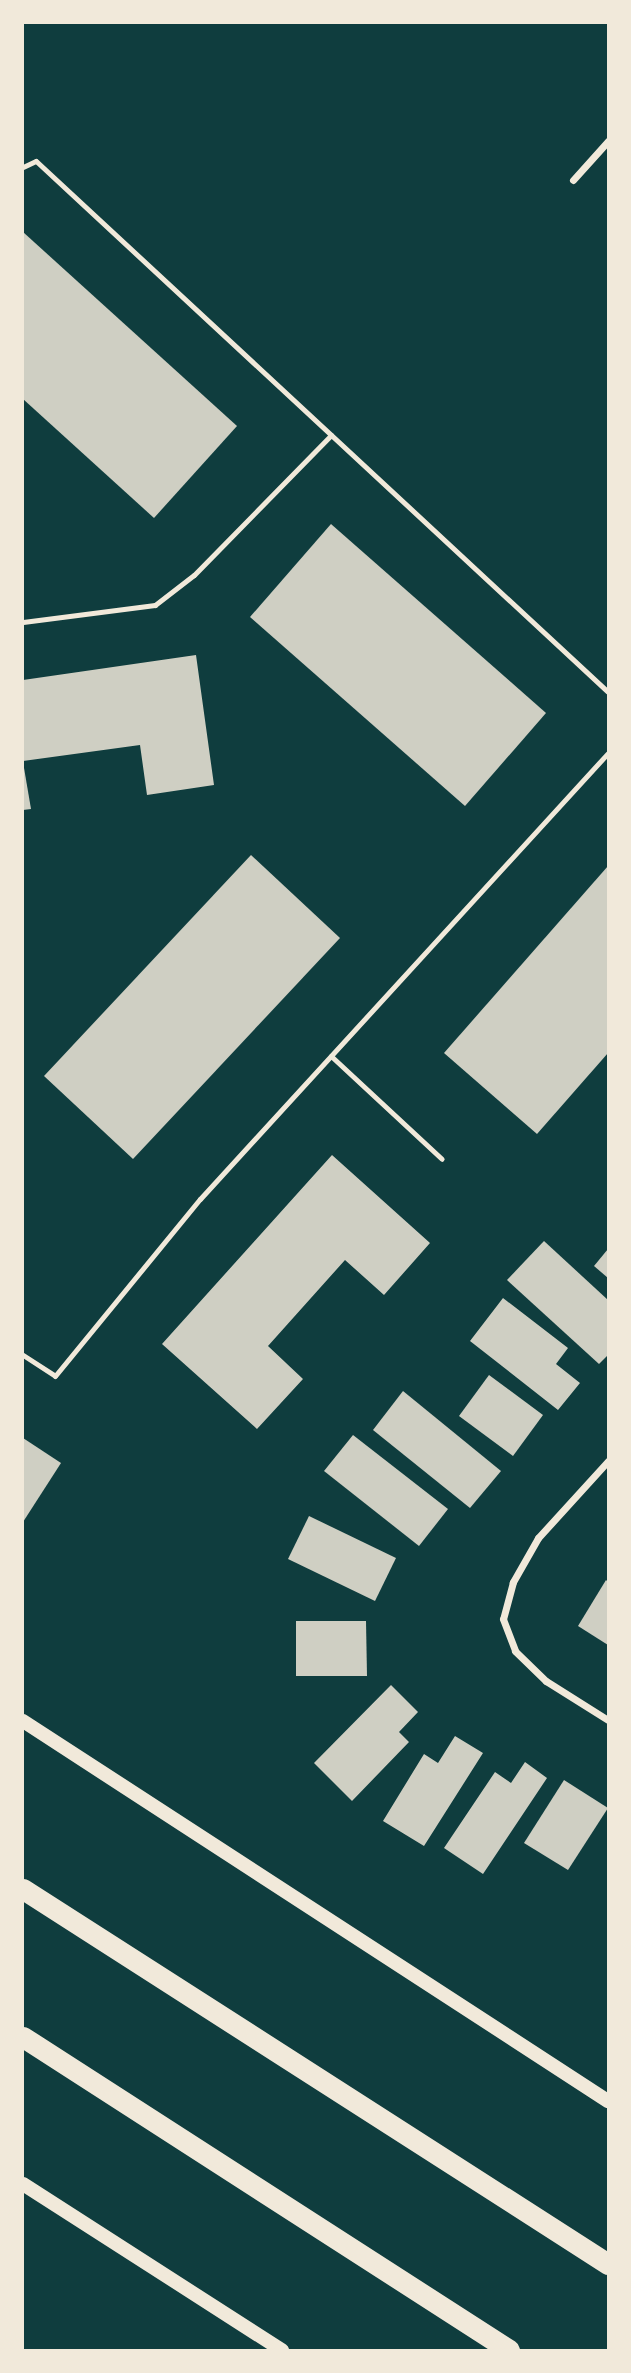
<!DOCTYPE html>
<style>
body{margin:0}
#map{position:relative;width:631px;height:2373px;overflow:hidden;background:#0f3d3e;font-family:Manrope,sans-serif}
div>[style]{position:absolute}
.building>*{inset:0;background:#cfcfc3}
.service>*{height:5px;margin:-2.5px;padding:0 2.5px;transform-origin:2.5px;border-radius:2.5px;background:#f1e9da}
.minor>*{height:7px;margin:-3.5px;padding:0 3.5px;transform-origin:3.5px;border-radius:3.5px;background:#f1e9da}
.secondary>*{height:14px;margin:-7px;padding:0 7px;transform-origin:7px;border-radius:7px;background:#f1e9da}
.motorway>*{height:21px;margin:-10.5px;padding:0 10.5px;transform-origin:10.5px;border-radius:10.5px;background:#f1e9da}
span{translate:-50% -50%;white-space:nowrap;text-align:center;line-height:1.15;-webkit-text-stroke:7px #f1e9da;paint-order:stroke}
.frame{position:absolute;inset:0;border:24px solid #f1e9da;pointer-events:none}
</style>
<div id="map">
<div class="building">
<i style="clip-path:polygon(23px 232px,237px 426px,154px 518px,23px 399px)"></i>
<i style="clip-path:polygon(331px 524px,546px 713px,465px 806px,250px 617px)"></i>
<i style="clip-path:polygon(196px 655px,214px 785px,147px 795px,140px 745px,23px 761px,23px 680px)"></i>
<i style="clip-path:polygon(23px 762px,31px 809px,23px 810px)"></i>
<i style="clip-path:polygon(251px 855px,340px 938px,133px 1159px,44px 1076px)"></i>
<i style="clip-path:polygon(608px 866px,608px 1053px,537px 1134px,444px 1053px)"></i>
<i style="clip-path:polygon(332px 1155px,430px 1243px,384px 1295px,345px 1260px,268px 1346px,303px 1379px,257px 1429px,162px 1344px)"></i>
<i style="clip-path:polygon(544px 1241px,608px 1300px,608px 1355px,599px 1364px,507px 1280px)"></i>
<i style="clip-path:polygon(608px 1249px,608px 1278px,594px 1266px)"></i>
<i style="clip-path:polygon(503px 1298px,568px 1348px,556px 1364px,580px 1383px,558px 1410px,470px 1341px)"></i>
<i style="clip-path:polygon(489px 1375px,543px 1415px,513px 1456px,459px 1416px)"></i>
<i style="clip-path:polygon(403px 1391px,501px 1471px,470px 1508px,373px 1430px)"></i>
<i style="clip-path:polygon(353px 1435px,448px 1509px,419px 1546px,324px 1471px)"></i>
<i style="clip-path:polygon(23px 1438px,61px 1463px,23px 1522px)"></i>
<i style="clip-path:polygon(309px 1516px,396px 1558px,375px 1601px,288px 1559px)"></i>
<i style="clip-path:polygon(606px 1580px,608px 1582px,608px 1645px,578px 1626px)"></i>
<i style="clip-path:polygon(296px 1621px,366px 1621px,367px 1676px,296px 1676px)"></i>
<i style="clip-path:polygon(391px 1685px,418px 1712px,399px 1732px,409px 1742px,352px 1801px,314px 1763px)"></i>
<i style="clip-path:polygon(455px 1736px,483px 1753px,424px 1846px,383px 1821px,424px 1754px,438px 1763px)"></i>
<i style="clip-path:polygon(525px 1762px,547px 1778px,483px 1874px,444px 1848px,495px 1772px,511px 1783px)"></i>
<i style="clip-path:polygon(564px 1780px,608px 1808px,568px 1870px,524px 1843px)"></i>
</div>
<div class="service">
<i style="left:23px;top:167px;width:14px;rotate:-25deg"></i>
<i style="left:36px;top:161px;width:780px;rotate:42.87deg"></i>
<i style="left:23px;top:622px;width:133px;rotate:-7.3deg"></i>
<i style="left:155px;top:605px;width:49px;rotate:-37.6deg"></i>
<i style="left:194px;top:575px;width:196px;rotate:-45.6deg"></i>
<i style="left:331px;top:1056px;width:151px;rotate:42.9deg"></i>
<i style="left:23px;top:1355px;width:38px;rotate:33deg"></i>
<i style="left:55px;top:1376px;width:229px;rotate:-50.7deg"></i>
<i style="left:200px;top:1199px;width:604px;rotate:-47.55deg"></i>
</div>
<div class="minor">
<i style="left:573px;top:180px;width:52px;rotate:-48.1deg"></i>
<i style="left:608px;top:1461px;width:104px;rotate:132.3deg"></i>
<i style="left:538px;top:1538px;width:51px;rotate:119.6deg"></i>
<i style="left:513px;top:1582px;width:38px;rotate:105deg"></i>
<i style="left:503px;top:1619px;width:34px;rotate:69deg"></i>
<i style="left:515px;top:1651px;width:43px;rotate:44.1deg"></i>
<i style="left:546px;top:1681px;width:73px;rotate:32.2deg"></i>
</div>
<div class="secondary">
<i style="left:23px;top:1721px;width:698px;rotate:33.01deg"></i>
<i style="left:23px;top:2184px;width:308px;rotate:32.7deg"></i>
</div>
<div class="motorway">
<i style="left:23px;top:1889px;width:695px;rotate:32.66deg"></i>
<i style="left:23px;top:2037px;width:578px;rotate:32.78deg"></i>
</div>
<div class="frame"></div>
</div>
